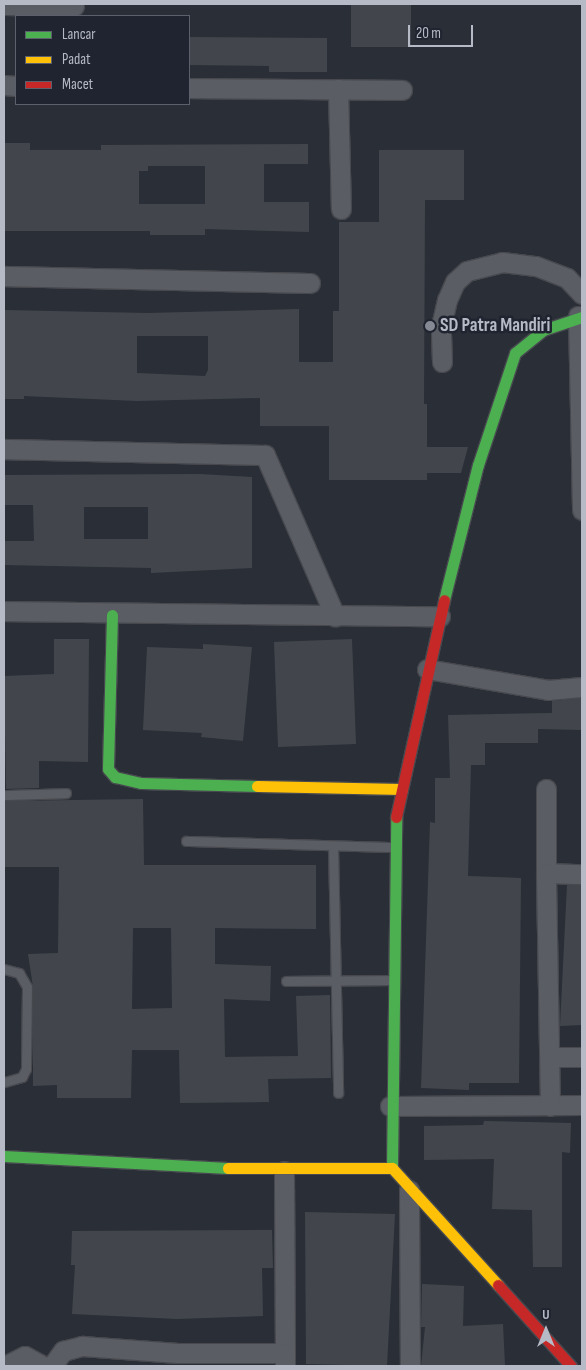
<!DOCTYPE html>
<style>
body{margin:0}
#map{position:relative;width:586px;height:1370px;overflow:hidden;background:#2a2e36;font-family:"Sofia Sans Condensed",sans-serif}
div>[style]{position:absolute}
.building>*{inset:0;background:#42464c}
.roads{filter:drop-shadow(1px 0 #47494f) drop-shadow(-1px 0 #47494f) drop-shadow(0 1px #47494f) drop-shadow(0 -1px #47494f)}
.lane>*{height:9px;margin:-4.5px;padding:0 4.5px;transform-origin:4.5px;border-radius:4.5px;background:#5b5d64}
.street>*{height:19px;margin:-9.5px;padding:0 9.5px;transform-origin:9.5px;border-radius:9.5px;background:#5b5d64}
.fast>*{height:11px;margin:-5.5px;padding:0 5.5px;transform-origin:5.5px;border-radius:5.5px;background:#4caf50}
.slow>*{height:11px;margin:-5.5px;padding:0 5.5px;transform-origin:5.5px;border-radius:5.5px;background:#ffc107}
.jam>*{height:11px;margin:-5.5px;padding:0 5.5px;transform-origin:5.5px;border-radius:5.5px;background:#c62828}
.dots>*{width:14px;height:14px;translate:-50% -50%;box-sizing:border-box;border:2px solid #1f2430;border-radius:50%}
span{translate:-50% -50%;white-space:nowrap;text-align:center;line-height:1.15;-webkit-text-stroke:5px #1f2430;paint-order:stroke}
.poi-label{font-size:19px;color:#b5bac6;font-weight:700}
.left{translate:0 -50%;text-align:left}
.frame{position:absolute;inset:0;border:5px solid #b5bac6;pointer-events:none}
.legend{position:absolute;left:15px;top:15px;width:175px;height:90px;box-sizing:border-box;background:#1f2430;border:1px solid #5b606c;margin:0;padding:6px 9px;list-style:none;font-size:15px;color:#b5bac6}
.legend li{display:flex;align-items:center;gap:10px;height:25px}
.legend b{width:25px;border:1px solid #5b606c}
.north{position:absolute;left:521px;top:1305px;width:50px;height:50px;-webkit-text-stroke:4px #1f2430;paint-order:stroke;rotate:0deg;font-size:14px;font-weight:700;line-height:20px;text-align:center;color:#b5bac6}
.north::after{content:'';display:block;margin:auto;width:18px;height:22px;background:#b5bac6;clip-path:polygon(50% 0,100% 100%,50% 72%,0 100%)}
.scale{position:absolute;left:408px;top:25px;width:65px;height:22px;box-sizing:border-box;border:2px solid #b5bac6;border-top:0;padding-left:6px;font-size:15px;line-height:18px;white-space:nowrap;color:#b5bac6;-webkit-text-stroke:4px #1f2430;paint-order:stroke}
</style>
<div id="map">
<div class="building">
<i style="clip-path:polygon(351px 4px,411px 4px,411px 47px,351px 47px)"></i>
<i style="clip-path:polygon(189px 37px,327px 38px,327px 72px,269px 72px,269px 66px,189px 65px)"></i>
<i style="clip-path:polygon(evenodd,4px 143px,30px 143px,30px 150px,101px 150px,101px 145px,308px 144px,308px 164px,264px 164px,264px 202px,309px 202px,309px 232px,205px 229px,205px 235px,150px 235px,150px 231px,4px 231px,4px 143px,148px 166px,205px 166px,205px 204px,139px 204px,139px 171px,148px 171px,148px 166px)"></i>
<i style="clip-path:polygon(evenodd,379px 150px,464px 150px,464px 200px,425px 200px,424px 404px,427px 404px,427px 447px,468px 447px,461px 473px,427px 473px,427px 480px,329px 480px,329px 426px,260px 426px,260px 398px,137px 401px,24px 396px,24px 399px,4px 399px,4px 310px,147px 313px,299px 309px,299px 362px,333px 362px,333px 311px,339px 311px,339px 222px,379px 222px,379px 150px,137px 336px,208px 336px,208px 370px,205px 376px,137px 373px,137px 336px)"></i>
<i style="clip-path:polygon(evenodd,200px 474px,252px 477px,252px 568px,151px 573px,151px 568px,4px 565px,4px 541px,34px 541px,33px 505px,4px 505px,4px 475px,200px 474px,84px 507px,148px 507px,148px 539px,84px 539px,84px 507px)"></i>
<i style="clip-path:polygon(54px 639px,89px 639px,88px 762px,39px 761px,39px 788px,6px 789px,4px 676px,54px 674px)"></i>
<i style="clip-path:polygon(352px 639px,356px 744px,278px 747px,274px 642px)"></i>
<i style="clip-path:polygon(203px 644px,252px 647px,243px 741px,201px 737px,202px 733px,143px 730px,147px 647px,203px 649px)"></i>
<i style="clip-path:polygon(582px 698px,582px 730px,538px 729px,538px 743px,485px 743px,485px 765px,471px 765px,468px 876px,521px 878px,519px 1083px,469px 1083px,469px 1090px,421px 1088px,430px 822px,435px 823px,435px 778px,450px 778px,448px 715px,552px 713px,552px 701px)"></i>
<i style="clip-path:polygon(evenodd,143px 799px,144px 865px,316px 865px,316px 929px,215px 928px,215px 964px,271px 966px,270px 1001px,224px 999px,225px 1057px,298px 1056px,296px 996px,330px 995px,331px 1078px,268px 1079px,269px 1102px,180px 1103px,179px 1050px,132px 1050px,131px 1098px,57px 1098px,57px 1085px,33px 1086px,33px 987px,28px 954px,58px 953px,59px 867px,4px 867px,4px 801px,143px 799px,133px 928px,171px 928px,172px 1008px,132px 1009px,133px 928px)"></i>
<i style="clip-path:polygon(567px 885px,582px 885px,582px 1025px,560px 1026px)"></i>
<i style="clip-path:polygon(484px 1121px,571px 1123px,570px 1153px,562px 1152px,562px 1267px,533px 1267px,532px 1210px,492px 1209px,494px 1159px,424px 1160px,424px 1126px,483px 1125px)"></i>
<i style="clip-path:polygon(305px 1212px,395px 1214px,387px 1366px,306px 1364px)"></i>
<i style="clip-path:polygon(272px 1230px,273px 1268px,262px 1268px,263px 1316px,177px 1319px,72px 1314px,75px 1265px,71px 1265px,72px 1231px)"></i>
<i style="clip-path:polygon(422px 1284px,464px 1286px,463px 1326px,503px 1324px,505px 1366px,421px 1366px,425px 1327px,421px 1327px)"></i>
</div>
<div class="roads">
<div class="lane">
<i style="left:4px;top:795px;width:62px;rotate:-1.8deg"></i>
<i style="left:186px;top:841px;width:207px;rotate:1.7deg"></i>
<i style="left:333px;top:846px;width:247px;rotate:88.8deg"></i>
<i style="left:4px;top:969px;width:16px;rotate:15deg"></i>
<i style="left:19px;top:973px;width:16px;rotate:60deg"></i>
<i style="left:27px;top:987px;width:82px;rotate:90.7deg"></i>
<i style="left:26px;top:1069px;width:9px;rotate:117deg"></i>
<i style="left:22px;top:1077px;width:19px;rotate:164deg"></i>
<i style="left:286px;top:981px;width:106px;rotate:-0.5deg"></i>
</div>
<div class="street">
<i style="left:4px;top:5px;width:70px;rotate:0.8deg"></i>
<i style="left:4px;top:85px;width:12px;rotate:5deg"></i>
<i style="left:189px;top:88px;width:213px;rotate:0.5deg"></i>
<i style="left:338px;top:89px;width:120px;rotate:88.6deg"></i>
<i style="left:4px;top:276px;width:306px;rotate:1.3deg"></i>
<i style="left:578px;top:316px;width:194px;rotate:88.8deg"></i>
<i style="left:442px;top:362px;width:36px;rotate:-92deg"></i>
<i style="left:441px;top:326px;width:27px;rotate:-77deg"></i>
<i style="left:447px;top:300px;width:20px;rotate:-66deg"></i>
<i style="left:455px;top:282px;width:16px;rotate:-43deg"></i>
<i style="left:467px;top:271px;width:36px;rotate:-14deg"></i>
<i style="left:502px;top:262px;width:34px;rotate:7deg"></i>
<i style="left:536px;top:266px;width:33px;rotate:21deg"></i>
<i style="left:567px;top:278px;width:22px;rotate:47deg"></i>
<i style="left:4px;top:449px;width:261px;rotate:1.3deg"></i>
<i style="left:265px;top:455px;width:176px;rotate:66.5deg"></i>
<i style="left:4px;top:611px;width:436px;rotate:0.7deg"></i>
<i style="left:427px;top:669px;width:123px;rotate:9.8deg"></i>
<i style="left:548px;top:690px;width:34px;rotate:-5deg"></i>
<i style="left:546px;top:789px;width:84px;rotate:90deg"></i>
<i style="left:550px;top:1057px;width:32px"></i>
<i style="left:390px;top:1106px;width:192px;rotate:-0.3deg"></i>
<i style="left:550px;top:1106px;width:233px;rotate:-91deg"></i>
<i style="left:546px;top:873px;width:36px;rotate:2deg"></i>
<i style="left:284px;top:1171px;width:182px;rotate:89.7deg"></i>
<i style="left:409px;top:1190px;width:176px;rotate:89.7deg"></i>
<i style="left:5px;top:1366px;width:22px;rotate:-27deg"></i>
<i style="left:25px;top:1356px;width:21px;rotate:29deg"></i>
<i style="left:52px;top:1366px;width:19px;rotate:-54deg"></i>
<i style="left:63px;top:1351px;width:20px;rotate:-15deg"></i>
<i style="left:82px;top:1346px;width:96px;rotate:4.2deg"></i>
<i style="left:178px;top:1353px;width:107px"></i>
<i style="left:285px;top:1353px;width:13px;rotate:90deg"></i>
</div>
<div class="fast">
<i style="left:444px;top:600px;width:139px;rotate:-75.9deg"></i>
<i style="left:478px;top:465px;width:118px;rotate:-71.7deg"></i>
<i style="left:515px;top:353px;width:36px;rotate:-39deg"></i>
<i style="left:543px;top:330px;width:41px;rotate:-18.4deg"></i>
<i style="left:112px;top:615px;width:154px;rotate:91.5deg"></i>
<i style="left:108px;top:769px;width:11px;rotate:49deg"></i>
<i style="left:115px;top:777px;width:27px;rotate:13deg"></i>
<i style="left:141px;top:783px;width:116px;rotate:1.5deg"></i>
<i style="left:4px;top:1156px;width:224px;rotate:3.1deg"></i>
<i style="left:392px;top:1168px;width:351px;rotate:-89.3deg"></i>
</div>
<div class="slow">
<i style="left:257px;top:786px;width:145px;rotate:1.2deg"></i>
<i style="left:228px;top:1168px;width:164px"></i>
<i style="left:392px;top:1168px;width:158px;rotate:47.8deg"></i>
</div>
<div class="jam">
<i style="left:396px;top:817px;width:222px;rotate:-77.5deg"></i>
<i style="left:498px;top:1285px;width:109px;rotate:48deg"></i>
</div>
</div>
<div class="dots">
<i style="left:430px;top:326px;background:#848994"></i>
</div>
<div class="poi-label">
<span class="left" style="left:440px;top:326px">SD Patra Mandiri</span>
</div>
<div class="frame"></div>
<ul class="legend">
<li><b style="height:6px;background:#4caf50"></b>Lancar</li>
<li><b style="height:6px;background:#ffc107"></b>Padat</li>
<li><b style="height:6px;background:#c62828"></b>Macet</li>
</ul>
<div class="north">U</div>
<div class="scale">20 m</div>
</div>
